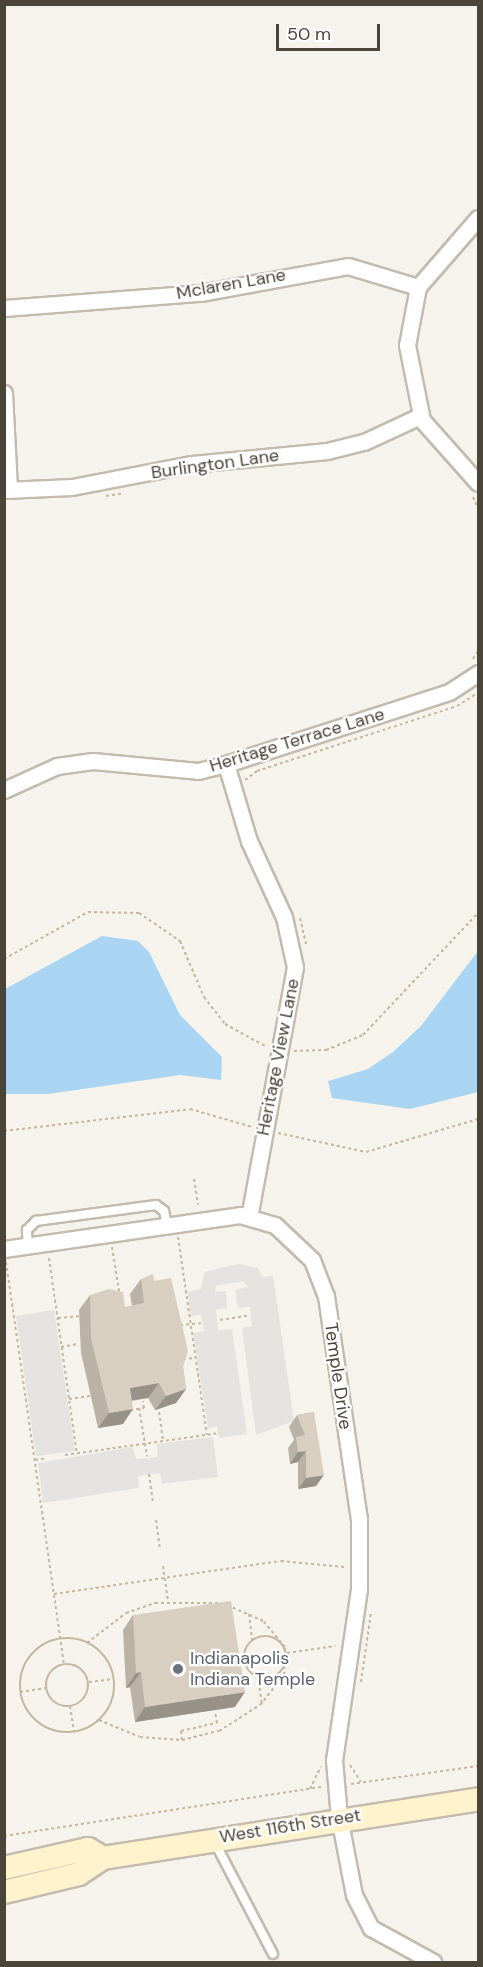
<!DOCTYPE html>
<style>
body{margin:0}
#map{position:relative;width:483px;height:1967px;overflow:hidden;background:#f6f3ec;font-family:"DM Sans",sans-serif}
div>[style]{position:absolute}
.parking>*{inset:0;background:#e5e3e0}
.water>*{inset:0;background:#a9d4f2}
.path>*{height:2px;margin-top:-1px;transform-origin:0;background:repeating-linear-gradient(90deg,#c4b79f 0 3px,transparent 0 6px)}
.path>.ring{margin:-1px;padding:0;box-sizing:content-box;background:none;border:2px solid #c4b79f;border-radius:50%}
.roads{filter:drop-shadow(2px 0 #c2bbae) drop-shadow(-2px 0 #c2bbae) drop-shadow(0 2px #c2bbae) drop-shadow(0 -2px #c2bbae)}
.service>*{height:8px;margin:-4px;padding:0 4px;transform-origin:4px;border-radius:4px;background:#fff}
.minor>*{height:15px;margin:-7.5px;padding:0 7.5px;transform-origin:7.5px;border-radius:7.5px;background:#fff}
.secondary>*{height:22px;margin:-11px;padding:0 11px;transform-origin:11px;border-radius:11px;background:#fff3cd}
.wall>*{inset:0;background:#bab2a6}
.shaded-wall>*{inset:0;background:#979187}
.building>*{inset:0;background:#d8cfc1}
.dots>*{width:16px;height:16px;translate:-50% -50%;box-sizing:border-box;border:3px solid #fff;border-radius:50%}
span{translate:-50% -50%;white-space:nowrap;text-align:center;line-height:1.15;-webkit-text-stroke:4.5px #fff;paint-order:stroke}
.street-label{font-size:18px;color:#4b4439}
.worship-label{font-size:18px;color:#5b616d}
.left{translate:0 -50%;text-align:left}
.frame{position:absolute;inset:0;border:6px solid #4b4439;pointer-events:none}
.scale{position:absolute;left:276px;top:24px;width:104px;height:27px;box-sizing:border-box;border:3px solid #4b4439;border-top:0;padding-left:8px;font-size:18px;line-height:21px;white-space:nowrap;color:#4b4439;-webkit-text-stroke:4px #fff;paint-order:stroke}
</style>
<div id="map">
<div class="parking">
<i style="clip-path:polygon(238px 1264px,258px 1268px,262px 1277px,273px 1276px,294px 1421px,256px 1435px,242px 1328px,252px 1326px,250px 1307px,238px 1308px,235px 1290px,248px 1287px,243px 1281px,216px 1286px,215px 1292px,226px 1291px,227px 1308px,216px 1310px,218px 1330px,232px 1329px,247px 1434px,219px 1438px,217px 1426px,208px 1428px,193px 1333px,204px 1331px,201px 1315px,191px 1316px,187px 1292px,201px 1289px,204px 1272px)"></i>
<i style="clip-path:polygon(54px 1310px,75px 1451px,36px 1456px,16px 1316px)"></i>
<i style="clip-path:polygon(213px 1437px,218px 1477px,162px 1484px,160px 1473px,138px 1476px,139px 1488px,43px 1503px,38px 1463px,132px 1447px,136px 1459px,158px 1457px,157px 1444px)"></i>
</div>
<div class="water">
<i style="clip-path:polygon(102px 936px,138px 941px,149px 952px,180px 1015px,222px 1057px,221px 1080px,180px 1075px,48px 1094px,5px 1094px,5px 989px)"></i>
<i style="clip-path:polygon(478px 951px,478px 1092px,410px 1109px,332px 1098px,328px 1081px,368px 1069px,393px 1052px,421px 1026px)"></i>
</div>
<div class="path">
<i style="left:106px;top:496px;width:18px;rotate:-9deg"></i>
<i style="left:473px;top:497px;width:12px;rotate:66deg"></i>
<i style="left:473px;top:659px;width:9px;rotate:-58deg"></i>
<i style="left:245px;top:780px;width:15px;rotate:-37deg"></i>
<i style="left:257px;top:771px;width:210px;rotate:-18deg"></i>
<i style="left:457px;top:706px;width:25px;rotate:-32deg"></i>
<i style="left:300px;top:918px;width:28px;rotate:77deg"></i>
<i style="left:4px;top:959px;width:96px;rotate:-29.2deg"></i>
<i style="left:88px;top:912px;width:51px;rotate:1.1deg"></i>
<i style="left:139px;top:913px;width:50px;rotate:34.3deg"></i>
<i style="left:180px;top:941px;width:61px;rotate:66.8deg"></i>
<i style="left:204px;top:997px;width:34px;rotate:52deg"></i>
<i style="left:225px;top:1024px;width:46px;rotate:28.8deg"></i>
<i style="left:294px;top:1051px;width:32px;rotate:-2deg"></i>
<i style="left:326px;top:1050px;width:40px;rotate:-22deg"></i>
<i style="left:363px;top:1035px;width:168px;rotate:-46.7deg"></i>
<i style="left:4px;top:1131px;width:187px;rotate:-6.7deg"></i>
<i style="left:190px;top:1109px;width:65px;rotate:16.2deg"></i>
<i style="left:278px;top:1133px;width:90px;rotate:12.2deg"></i>
<i style="left:366px;top:1152px;width:117px;rotate:-16.4deg"></i>
<i style="left:194px;top:1179px;width:26px;rotate:81deg"></i>
<i style="left:178px;top:1237px;width:200px;rotate:81.7deg"></i>
<i style="left:112px;top:1247px;width:45px;rotate:81deg"></i>
<i style="left:49px;top:1258px;width:198px;rotate:81.9deg"></i>
<i style="left:6px;top:1262px;width:406px;rotate:81.8deg"></i>
<i style="left:58px;top:1318px;width:21px;rotate:-5deg"></i>
<i style="left:220px;top:1320px;width:30px;rotate:-9deg"></i>
<i style="left:180px;top:1325px;width:21px;rotate:-5deg"></i>
<i style="left:61px;top:1347px;width:17px;rotate:-10deg"></i>
<i style="left:183px;top:1359px;width:12px;rotate:-5deg"></i>
<i style="left:69px;top:1399px;width:21px;rotate:-8deg"></i>
<i style="left:139px;top:1408px;width:49px;rotate:80.5deg"></i>
<i style="left:130px;top:1410px;width:14px;rotate:-8deg"></i>
<i style="left:144px;top:1408px;width:7px;rotate:-98deg"></i>
<i style="left:159px;top:1412px;width:29px;rotate:82deg"></i>
<i style="left:65px;top:1455px;width:156px;rotate:-8.1deg"></i>
<i style="left:35px;top:1460px;width:12px;rotate:-9deg"></i>
<i style="left:149px;top:1474px;width:27px;rotate:82deg"></i>
<i style="left:156px;top:1520px;width:27px;rotate:82deg"></i>
<i style="left:163px;top:1566px;width:34px;rotate:82deg"></i>
<i style="left:54px;top:1594px;width:229px;rotate:-8.3deg"></i>
<i style="left:281px;top:1561px;width:64px;rotate:5.4deg"></i>
<i style="left:249px;top:1614px;width:26px;rotate:83deg"></i>
<i style="left:143px;top:1615px;width:54px;rotate:-8.6deg"></i>
<i class="ring" style="left:244px;top:1636px;width:40px;height:40px"></i>
<i class="ring" style="left:20px;top:1638px;width:92px;height:92px"></i>
<i style="left:87px;top:1643px;width:49px;rotate:-37.6deg"></i>
<i style="left:126px;top:1613px;width:31px;rotate:-19deg"></i>
<i style="left:155px;top:1603px;width:67px"></i>
<i style="left:287px;top:1653px;width:49px;rotate:-8.1deg"></i>
<i class="ring" style="left:46px;top:1664px;width:40px;height:40px"></i>
<i style="left:258px;top:1676px;width:27px;rotate:82deg"></i>
<i style="left:89px;top:1682px;width:23px;rotate:-7deg"></i>
<i style="left:361px;top:1682px;width:70px;rotate:-81.8deg"></i>
<i style="left:20px;top:1692px;width:26px;rotate:-9deg"></i>
<i style="left:70px;top:1706px;width:26px;rotate:81deg"></i>
<i style="left:99px;top:1720px;width:44px;rotate:22.5deg"></i>
<i style="left:140px;top:1737px;width:42px;rotate:4.1deg"></i>
<i style="left:182px;top:1740px;width:38px;rotate:-14deg"></i>
<i style="left:219px;top:1731px;width:49px;rotate:-32.4deg"></i>
<i style="left:260px;top:1705px;width:38px;rotate:-51deg"></i>
<i style="left:284px;top:1675px;width:28px;rotate:-88deg"></i>
<i style="left:285px;top:1647px;width:34px;rotate:-130deg"></i>
<i style="left:263px;top:1621px;width:36px;rotate:-156deg"></i>
<i style="left:182px;top:1740px;width:9px;rotate:-96deg"></i>
<i style="left:181px;top:1731px;width:37px;rotate:-13deg"></i>
<i style="left:217px;top:1723px;width:11px;rotate:-100deg"></i>
<i style="left:350px;top:1765px;width:20px;rotate:57deg"></i>
<i style="left:351px;top:1784px;width:128px;rotate:-8.1deg"></i>
<i style="left:310px;top:1789px;width:25px;rotate:-64deg"></i>
<i style="left:4px;top:1836px;width:322px;rotate:-8.8deg"></i>
</div>
<div class="roads">
<div class="service">
<i style="left:28px;top:1246px;width:16px;rotate:-94deg"></i>
<i style="left:27px;top:1230px;width:13px;rotate:-45deg"></i>
<i style="left:36px;top:1221px;width:121px;rotate:-7.6deg"></i>
<i style="left:156px;top:1205px;width:10px;rotate:37deg"></i>
<i style="left:164px;top:1211px;width:14px;rotate:78deg"></i>
<i style="left:215px;top:1843px;width:125px;rotate:62.4deg"></i>
</div>
<div class="minor">
<i style="left:478px;top:218px;width:91px;rotate:131deg"></i>
<i style="left:418px;top:287px;width:59px;rotate:100.7deg"></i>
<i style="left:407px;top:345px;width:76px;rotate:78.7deg"></i>
<i style="left:422px;top:420px;width:84px;rotate:48.4deg"></i>
<i style="left:4px;top:308px;width:197px;rotate:-4.4deg"></i>
<i style="left:200px;top:293px;width:150px;rotate:-10.3deg"></i>
<i style="left:348px;top:266px;width:73px;rotate:16.7deg"></i>
<i style="left:4px;top:393px;width:97px;rotate:87deg"></i>
<i style="left:4px;top:490px;width:68px;rotate:-2.5deg"></i>
<i style="left:72px;top:487px;width:122px;rotate:-10.9deg"></i>
<i style="left:192px;top:464px;width:136px;rotate:-5.5deg"></i>
<i style="left:327px;top:451px;width:38px;rotate:-14deg"></i>
<i style="left:364px;top:442px;width:62px;rotate:-24.9deg"></i>
<i style="left:226px;top:764px;width:80px;rotate:73.4deg"></i>
<i style="left:249px;top:841px;width:84px;rotate:65.3deg"></i>
<i style="left:284px;top:917px;width:51px;rotate:77.6deg"></i>
<i style="left:295px;top:967px;width:254px;rotate:100.4deg"></i>
<i style="left:4px;top:790px;width:58px;rotate:-24.4deg"></i>
<i style="left:57px;top:766px;width:36px;rotate:-8deg"></i>
<i style="left:93px;top:761px;width:105px;rotate:5.4deg"></i>
<i style="left:198px;top:771px;width:29px;rotate:-14deg"></i>
<i style="left:226px;top:764px;width:234px;rotate:-17.9deg"></i>
<i style="left:449px;top:692px;width:35px;rotate:-33deg"></i>
<i style="left:4px;top:1249px;width:238px;rotate:-8.2deg"></i>
<i style="left:240px;top:1215px;width:36px;rotate:16deg"></i>
<i style="left:275px;top:1225px;width:51px;rotate:43.4deg"></i>
<i style="left:312px;top:1260px;width:39px;rotate:69deg"></i>
<i style="left:326px;top:1296px;width:225px;rotate:81.6deg"></i>
<i style="left:359px;top:1519px;width:70px;rotate:90deg"></i>
<i style="left:359px;top:1589px;width:173px;rotate:98.3deg"></i>
<i style="left:334px;top:1760px;width:57px;rotate:85deg"></i>
<i style="left:339px;top:1817px;width:79px;rotate:79.1deg"></i>
<i style="left:354px;top:1895px;width:37px;rotate:63deg"></i>
<i style="left:371px;top:1928px;width:71px;rotate:28.7deg"></i>
</div>
<div class="secondary">
<i style="left:4px;top:1868px;width:86px;rotate:-12.7deg"></i>
<i style="left:88px;top:1849px;width:17px;rotate:31deg"></i>
<i style="left:4px;top:1892px;width:77px;rotate:-13.5deg"></i>
<i style="left:79px;top:1874px;width:29px;rotate:-34deg"></i>
<i style="left:103px;top:1858px;width:380px;rotate:-8.9deg"></i>
</div>
</div>
<div class="wall">
<i style="clip-path:polygon(141px 1279px,154px 1281px,183px 1367px,186px 1389px,176px 1403px,155px 1410px,148px 1398px,132px 1401px,123px 1424px,98px 1428px,81px 1353px,79px 1310px,90px 1295px,125px 1307px,132px 1306px,130px 1294px)"></i>
<i style="clip-path:polygon(314px 1412px,316px 1486px,298px 1489px,298px 1462px,290px 1464px,288px 1448px,294px 1440px,289px 1427px,297px 1415px)"></i>
<i style="clip-path:polygon(133px 1615px,235px 1707px,135px 1722px,130px 1687px,126px 1688px,123px 1630px)"></i>
</div>
<div class="shaded-wall">
<i style="clip-path:polygon(159px 1383px,148px 1398px,119px 1402px,130px 1388px)"></i>
<i style="clip-path:polygon(186px 1389px,176px 1403px,155px 1410px,166px 1396px)"></i>
<i style="clip-path:polygon(133px 1409px,123px 1424px,98px 1428px,109px 1413px)"></i>
<i style="clip-path:polygon(306px 1451px,298px 1462px,290px 1464px,298px 1452px)"></i>
<i style="clip-path:polygon(324px 1475px,316px 1486px,298px 1489px,306px 1478px)"></i>
<i style="clip-path:polygon(141px 1672px,130px 1687px,126px 1688px,136px 1673px)"></i>
<i style="clip-path:polygon(245px 1692px,235px 1707px,135px 1722px,145px 1707px)"></i>
</div>
<div class="building">
<i style="clip-path:polygon(153px 1274px,154px 1281px,171px 1278px,188px 1351px,183px 1367px,186px 1389px,166px 1396px,159px 1383px,130px 1388px,133px 1409px,109px 1413px,91px 1338px,90px 1295px,109px 1289px,123px 1292px,125px 1307px,144px 1303px,141px 1279px)"></i>
<i style="clip-path:polygon(314px 1412px,324px 1475px,306px 1478px,306px 1451px,298px 1452px,296px 1437px,305px 1435px,297px 1415px)"></i>
<i style="clip-path:polygon(231px 1601px,245px 1692px,145px 1707px,141px 1672px,136px 1673px,133px 1615px)"></i>
</div>
<div class="dots">
<i style="left:178px;top:1669px;background:#6b7280"></i>
</div>
<div class="street-label">
<span style="left:231px;top:284px;rotate:-10deg">Mclaren Lane</span>
<span style="left:215px;top:464px;rotate:-8deg">Burlington Lane</span>
<span style="left:297px;top:740px;rotate:-17deg">Heritage Terrace Lane</span>
<span style="left:278px;top:1057px;rotate:-79deg">Heritage View Lane</span>
<span style="left:338px;top:1376px;rotate:82deg">Temple Drive</span>
<span style="left:290px;top:1826px;rotate:-9deg">West 116th Street</span>
</div>
<div class="worship-label">
<span class="left" style="left:190px;top:1669px">Indianapolis<br>Indiana Temple</span>
</div>
<div class="frame"></div>
<div class="scale">50 m</div>
</div>
